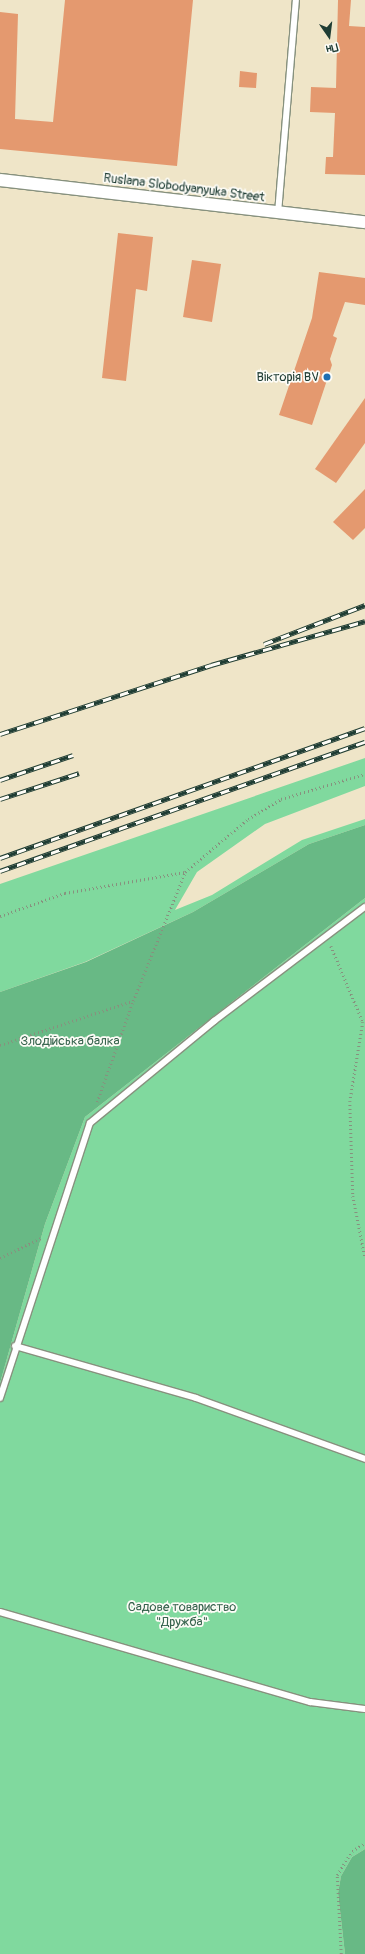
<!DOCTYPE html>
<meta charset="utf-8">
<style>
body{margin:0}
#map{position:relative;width:365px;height:1954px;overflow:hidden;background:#efe5c8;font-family:Pangolin,sans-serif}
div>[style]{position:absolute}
.green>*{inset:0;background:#80d99e}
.forest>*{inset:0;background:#68b985}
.building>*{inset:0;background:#e4996f}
.path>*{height:2.5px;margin-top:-1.25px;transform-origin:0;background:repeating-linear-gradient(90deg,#87917e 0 1px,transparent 0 4px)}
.roads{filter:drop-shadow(1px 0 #87917e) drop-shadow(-1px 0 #87917e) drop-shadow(0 1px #87917e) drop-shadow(0 -1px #87917e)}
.lane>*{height:6px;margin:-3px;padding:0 3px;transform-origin:3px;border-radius:3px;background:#fff}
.street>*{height:12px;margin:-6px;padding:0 6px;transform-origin:6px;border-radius:6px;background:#fff}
.rail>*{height:4.5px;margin-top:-2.25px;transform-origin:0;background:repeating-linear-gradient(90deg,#fdfcf7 0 9px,#1f3d34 0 18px);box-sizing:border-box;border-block:1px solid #1f3d34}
.dots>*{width:11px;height:11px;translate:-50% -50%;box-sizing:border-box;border:2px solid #fdfcf7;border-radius:50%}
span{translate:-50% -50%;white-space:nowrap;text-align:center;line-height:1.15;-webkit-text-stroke:3.5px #fdfcf7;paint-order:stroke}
.street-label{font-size:13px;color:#1f3d34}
.poi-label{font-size:13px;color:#1f3d34}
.right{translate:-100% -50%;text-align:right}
.park-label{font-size:13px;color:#37644e}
.north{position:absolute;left:309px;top:16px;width:40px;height:40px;-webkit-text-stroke:3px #fdfcf7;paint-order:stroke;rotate:166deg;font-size:11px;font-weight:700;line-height:16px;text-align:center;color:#1f3d34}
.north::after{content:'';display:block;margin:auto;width:14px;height:18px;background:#1f3d34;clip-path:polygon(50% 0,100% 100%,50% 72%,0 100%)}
</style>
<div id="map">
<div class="green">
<i style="clip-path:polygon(365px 758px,365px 786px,265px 824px,197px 872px,175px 910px,212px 895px,302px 840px,365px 819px,365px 825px,309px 844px,193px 912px,85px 962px,0 992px,0 884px)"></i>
<i style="clip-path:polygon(365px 898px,365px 1849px,352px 1857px,341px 1876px,338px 1893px,345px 1954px,0 1954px,0 1383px,45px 1224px,85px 1117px)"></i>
</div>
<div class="forest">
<i style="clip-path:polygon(365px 825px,365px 898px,85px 1117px,45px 1224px,0 1383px,0 992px,86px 962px,193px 912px,309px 844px)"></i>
<i style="clip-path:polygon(365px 1849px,365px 1954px,345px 1954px,338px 1893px,341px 1876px,352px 1857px)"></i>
</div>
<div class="building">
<i style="clip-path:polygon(65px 0,193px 0,177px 166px,0 149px,0 12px,18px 14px,15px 119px,53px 122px)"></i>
<i style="clip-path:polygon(338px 0,351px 0,349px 26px,365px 27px,365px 175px,325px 174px,326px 157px,333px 157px,335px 113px,310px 112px,311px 87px,336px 88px)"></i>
<i style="clip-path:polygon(240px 71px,257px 73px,256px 88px,239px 87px)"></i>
<i style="clip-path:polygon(118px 233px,153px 237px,147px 291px,136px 289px,126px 381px,102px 378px)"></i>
<i style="clip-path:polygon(192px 260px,221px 264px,212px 322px,183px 317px)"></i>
<i style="clip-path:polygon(319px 272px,365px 278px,365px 305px,345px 302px,333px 336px,337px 338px,330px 359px,332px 365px,312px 425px,279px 415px,312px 318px)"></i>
<i style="clip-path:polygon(365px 398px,365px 443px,336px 483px,315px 469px)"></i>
<i style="clip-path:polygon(365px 489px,365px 528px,353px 540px,333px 522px)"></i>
</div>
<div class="path">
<i style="left:0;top:916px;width:69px;rotate:-19.5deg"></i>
<i style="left:65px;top:893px;width:122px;rotate:-9.9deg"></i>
<i style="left:185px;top:872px;width:82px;rotate:-40.1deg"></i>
<i style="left:248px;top:819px;width:39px;rotate:-31deg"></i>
<i style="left:281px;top:799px;width:88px;rotate:-16.6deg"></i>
<i style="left:331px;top:946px;width:82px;rotate:67.2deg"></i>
<i style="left:363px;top:1022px;width:80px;rotate:99.3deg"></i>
<i style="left:350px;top:1101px;width:95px;rotate:88.2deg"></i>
<i style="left:353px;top:1196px;width:62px;rotate:78.9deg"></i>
<i style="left:0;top:1045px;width:139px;rotate:-18.4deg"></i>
<i style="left:97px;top:1102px;width:107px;rotate:-70.4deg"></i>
<i style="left:133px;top:1001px;width:139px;rotate:-68deg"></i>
<i style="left:0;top:1258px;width:46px;rotate:-26deg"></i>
<i style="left:341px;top:1954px;width:79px;rotate:-92.9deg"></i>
<i style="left:337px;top:1875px;width:28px;rotate:-58deg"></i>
<i style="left:352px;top:1851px;width:15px;rotate:-32deg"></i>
</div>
<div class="roads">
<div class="lane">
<i style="left:278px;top:213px;width:214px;rotate:-85.2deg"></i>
<i style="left:15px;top:1346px;width:188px;rotate:16deg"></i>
<i style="left:196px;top:1398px;width:180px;rotate:19.8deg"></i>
<i style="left:0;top:1398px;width:289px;rotate:-71.9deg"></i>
<i style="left:90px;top:1123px;width:161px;rotate:-39.4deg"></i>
<i style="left:214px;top:1021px;width:189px;rotate:-37.1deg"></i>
<i style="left:0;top:1612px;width:323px;rotate:16.2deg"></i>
<i style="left:310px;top:1702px;width:55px;rotate:7.3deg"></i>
</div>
<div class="street">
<i style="left:0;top:180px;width:367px;rotate:6.6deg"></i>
</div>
</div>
<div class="rail">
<i style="left:264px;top:644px;width:108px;rotate:-21.1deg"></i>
<i style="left:0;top:734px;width:222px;rotate:-18.1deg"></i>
<i style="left:211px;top:665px;width:160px;rotate:-15.9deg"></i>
<i style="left:0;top:780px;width:77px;rotate:-18.9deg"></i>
<i style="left:0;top:799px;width:83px;rotate:-18.2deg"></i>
<i style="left:0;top:858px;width:387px;rotate:-19.6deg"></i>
<i style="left:0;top:871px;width:387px;rotate:-19.5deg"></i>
</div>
<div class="dots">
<i style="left:327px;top:377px;background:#1f6fb2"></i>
</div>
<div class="street-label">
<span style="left:184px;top:188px;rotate:7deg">Ruslana Slobodyanyuka Street</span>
</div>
<div class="poi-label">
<span class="right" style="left:319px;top:377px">Вікторія BV</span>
</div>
<div class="park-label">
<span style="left:70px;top:1041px">Злодійська балка</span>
<span style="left:182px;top:1615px">Садове товариство<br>"Дружба"</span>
</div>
<div class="north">Пн</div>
</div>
